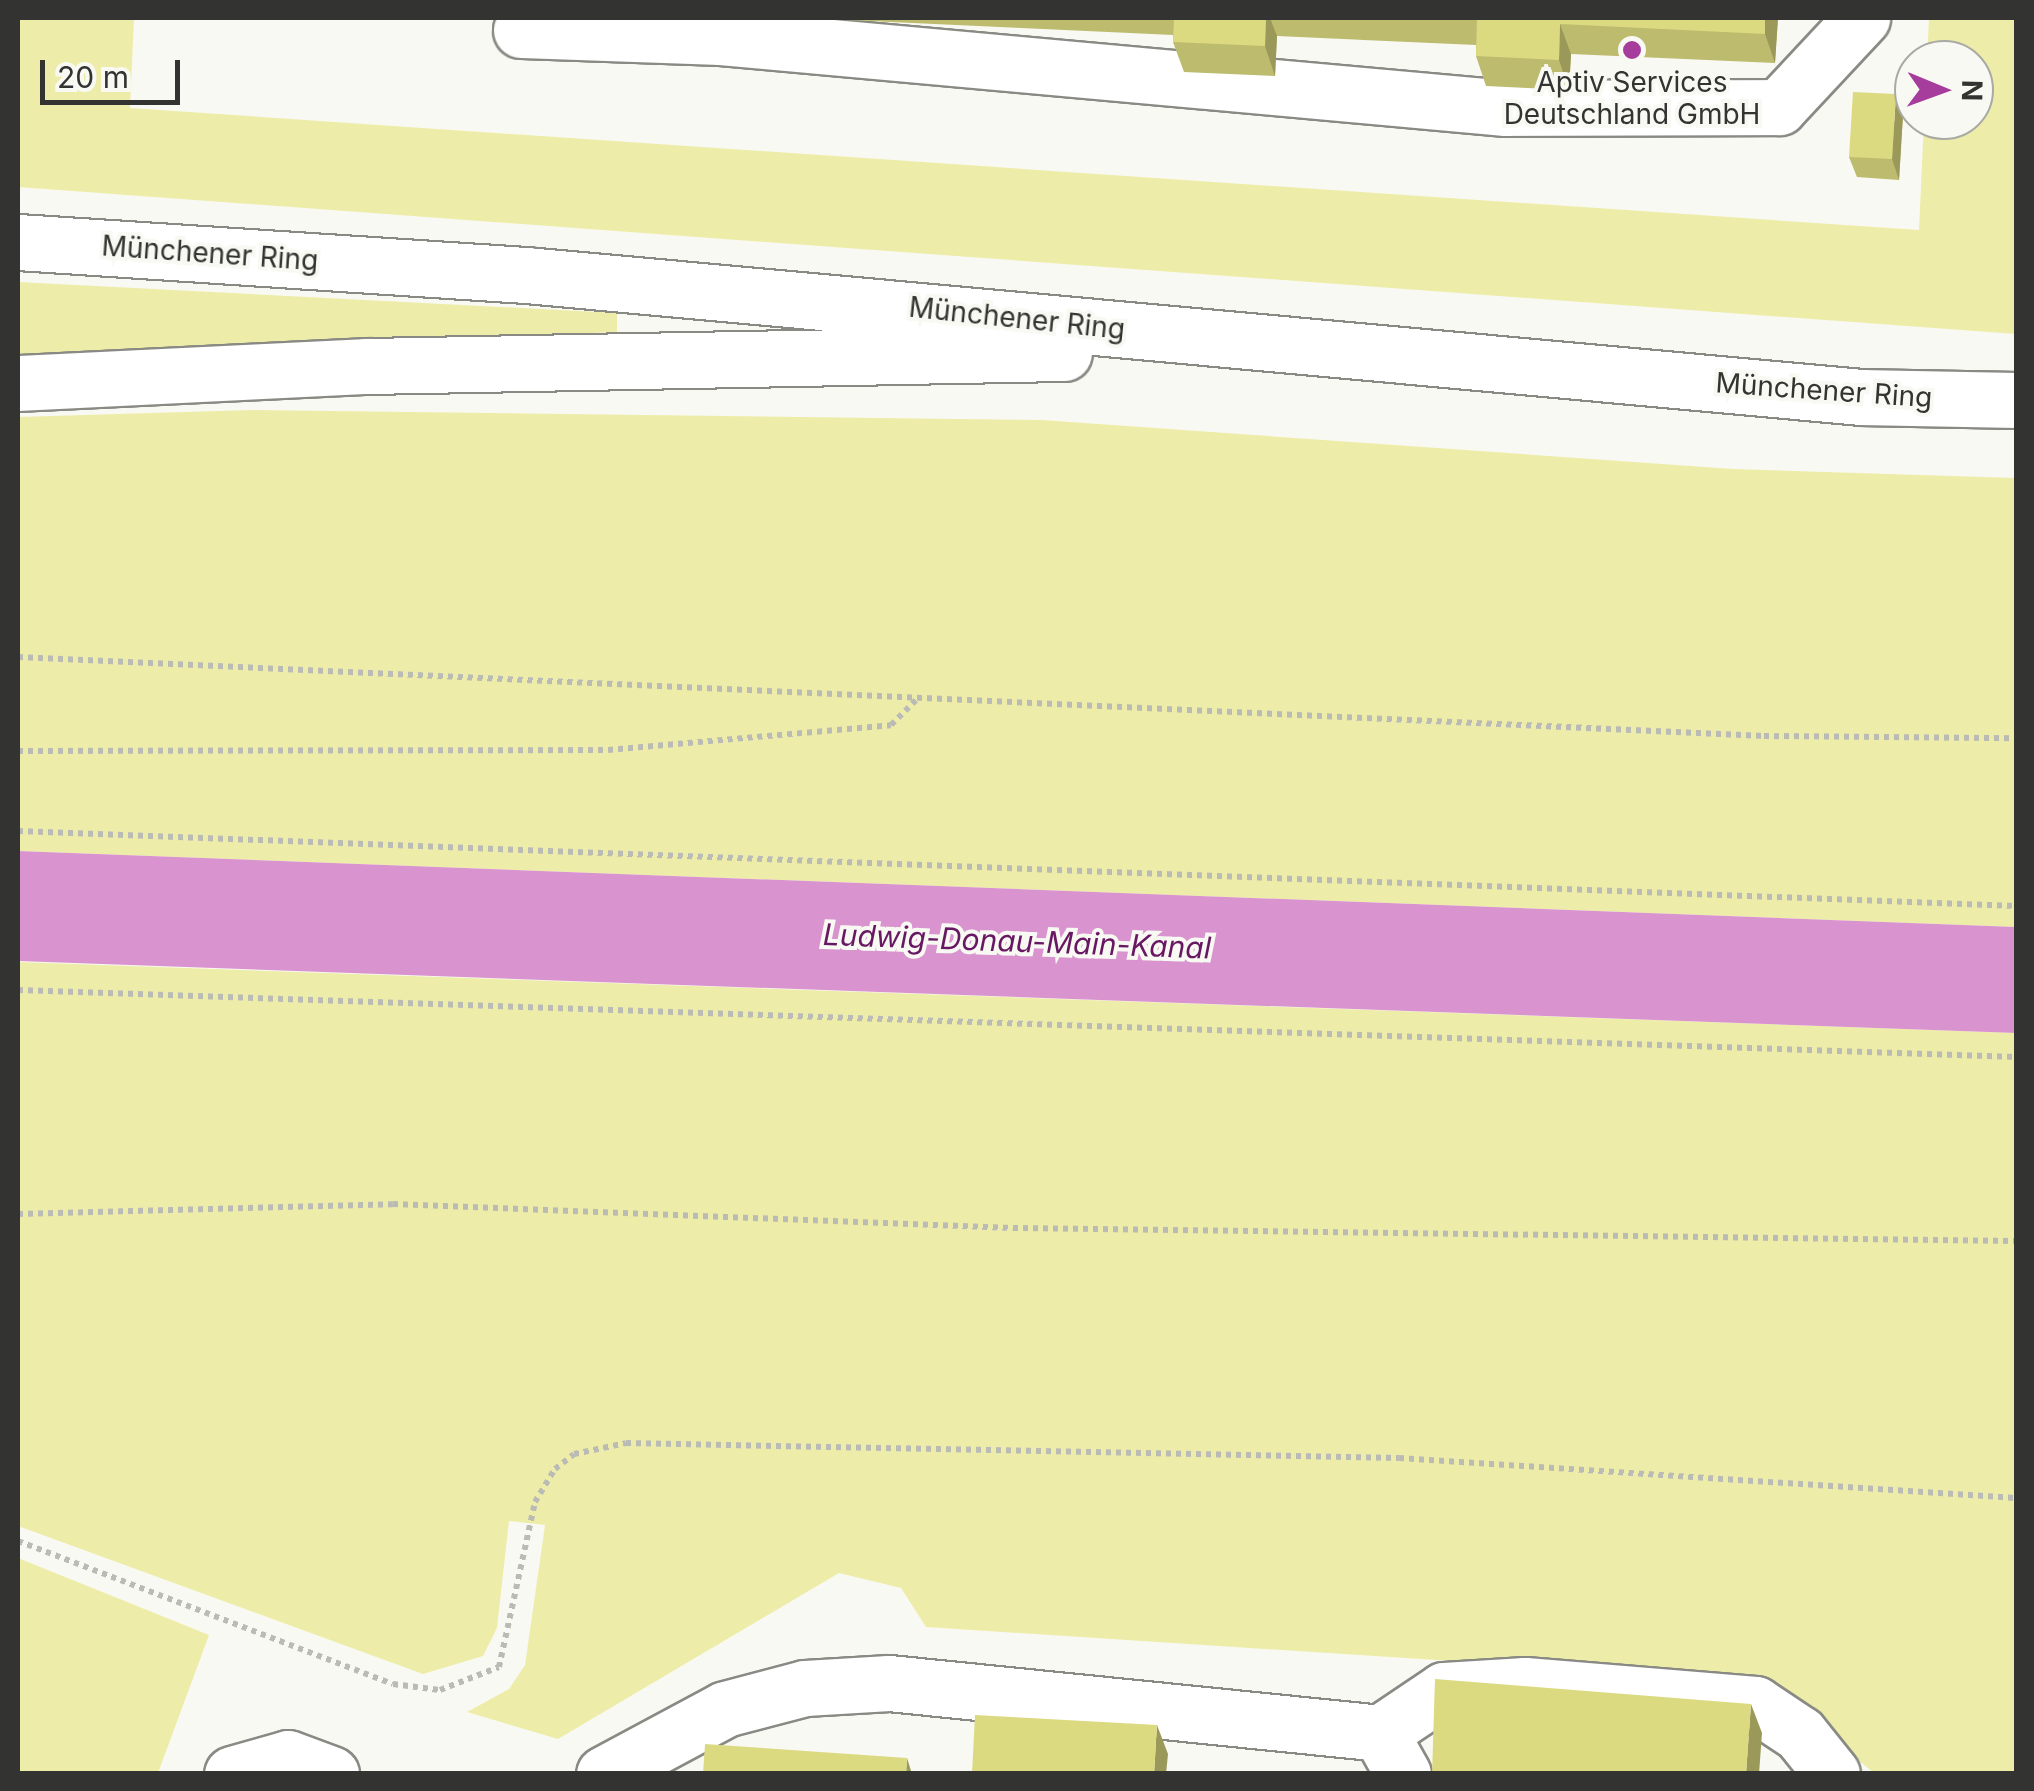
<!DOCTYPE html>
<meta charset="utf-8">
<style>
body{margin:0}
#map{position:relative;width:2034px;height:1791px;overflow:hidden;background:#f9f9f3;font-family:Inter,sans-serif}
div>[style]{position:absolute}
.green>*{inset:0;background:#ededa9}
.water>*{inset:0;background:#d994cf}
.path>*{height:6px;margin-top:-3px;transform-origin:0;background:repeating-linear-gradient(90deg,#bbbbb6 0 5px,transparent 0 10px)}
.roads{filter:drop-shadow(2px 0 #8a8a85) drop-shadow(-2px 0 #8a8a85) drop-shadow(0 2px #8a8a85) drop-shadow(0 -2px #8a8a85)}
.minor>*{height:55px;margin:-27.5px;padding:0 27.5px;transform-origin:27.5px;border-radius:27.5px;background:#fff}
.major>*{height:55px;margin:-27.5px;padding:0 27.5px;transform-origin:27.5px;border-radius:27.5px;background:#fff}
.wall>*{inset:0;background:#bdbb6e}
.shaded-wall>*{inset:0;background:#9a995a}
.building>*{inset:0;background:#dcda80}
.dots>*{width:28px;height:28px;translate:-50% -50%;box-sizing:border-box;border:5px solid #f9f9f3;border-radius:50%}
span{translate:-50% -50%;white-space:nowrap;text-align:center;line-height:1.15;-webkit-text-stroke:8px #f9f9f3;paint-order:stroke}
.poi-label{font-size:28px;color:#333331}
.street-label{font-size:28px;color:#333331}
.water-label{font-size:30px;color:#681762;font-style:italic}
.frame{position:absolute;inset:0;border:20px solid #333331;pointer-events:none}
.north{position:absolute;left:1894px;top:40px;width:100px;height:100px;box-sizing:border-box;background:#f9f9f3;border:2px solid #aaaaa5;border-radius:50%;rotate:91deg;font-size:28px;font-weight:700;line-height:40px;text-align:center;color:#333331}
.north::after{content:'';display:block;margin:auto;width:35px;height:45px;background:#a63c9c;clip-path:polygon(50% 0,100% 100%,50% 72%,0 100%)}
.scale{position:absolute;left:40px;top:60px;width:140px;height:45px;box-sizing:border-box;border:5px solid #333331;border-top:0;padding-left:12px;font-size:30px;line-height:35px;white-space:nowrap;color:#333331;-webkit-text-stroke:8px #f9f9f3;paint-order:stroke}
</style>
<div id="map">
<div class="green">
<i style="clip-path:polygon(18px 18px,134px 18px,130px 108px,1919px 230px,1924px 120px,1974px 120px,1974px 60px,1927px 60px,1929px 18px,2016px 18px,2016px 334px,18px 187px)"></i>
<i style="clip-path:polygon(18px 282px,617px 313px,617px 332px,18px 357px)"></i>
<i style="clip-path:polygon(251px 410px,1042px 420px,1733px 469px,2016px 478px,2016px 927px,18px 851px,18px 417px)"></i>
<i style="clip-path:polygon(18px 962px,2016px 1033px,2016px 1773px,1874px 1773px,1761px 1681px,926px 1627px,901px 1588px,839px 1573px,558px 1739px,467px 1712px,509px 1689px,525px 1665px,545px 1525px,509px 1521px,497px 1628px,483px 1656px,423px 1674px,18px 1526px)"></i>
<i style="clip-path:polygon(18px 1558px,209px 1635px,158px 1773px,18px 1773px)"></i>
</div>
<div class="water">
<i style="clip-path:polygon(18px 851px,2016px 927px,2016px 1033px,18px 961px)"></i>
</div>
<div class="path">
<i style="left:18px;top:657px;width:1748px;rotate:2.59deg"></i>
<i style="left:1764px;top:736px;width:252px;rotate:0.5deg"></i>
<i style="left:18px;top:751px;width:590px;rotate:-0.1deg"></i>
<i style="left:608px;top:750px;width:284px;rotate:-5deg"></i>
<i style="left:891px;top:725px;width:38px;rotate:-45deg"></i>
<i style="left:18px;top:831px;width:1999px;rotate:2.15deg"></i>
<i style="left:18px;top:990px;width:1999px;rotate:1.92deg"></i>
<i style="left:18px;top:1214px;width:375px;rotate:-1.5deg"></i>
<i style="left:393px;top:1204px;width:620px;rotate:2.22deg"></i>
<i style="left:1013px;top:1228px;width:1003px;rotate:0.74deg"></i>
<i style="left:18px;top:1541px;width:401px;rotate:20.9deg"></i>
<i style="left:393px;top:1684px;width:47px;rotate:7.3deg"></i>
<i style="left:440px;top:1690px;width:63px;rotate:-21.3deg"></i>
<i style="left:499px;top:1667px;width:169px;rotate:-77.7deg"></i>
<i style="left:535px;top:1502px;width:39px;rotate:-59deg"></i>
<i style="left:555px;top:1469px;width:24px;rotate:-38deg"></i>
<i style="left:574px;top:1454px;width:53px;rotate:-11.9deg"></i>
<i style="left:626px;top:1443px;width:773px;rotate:1.11deg"></i>
<i style="left:1399px;top:1458px;width:618px;rotate:3.71deg"></i>
</div>
<div class="roads">
<div class="minor">
<i style="left:721px;top:18px;width:19px;rotate:90deg"></i>
<i style="left:721px;top:37px;width:788px;rotate:5.17deg"></i>
<i style="left:1506px;top:108px;width:273px;rotate:-0.2deg"></i>
<i style="left:1779px;top:107px;width:122px;rotate:-47deg"></i>
<i style="left:521px;top:30px;width:200px;rotate:2deg"></i>
<i style="left:1380px;top:1733px;width:77px;rotate:-33.9deg"></i>
<i style="left:1444px;top:1690px;width:81px;rotate:-3.5deg"></i>
<i style="left:1525px;top:1685px;width:231px;rotate:4.7deg"></i>
<i style="left:1755px;top:1704px;width:54px;rotate:33.7deg"></i>
<i style="left:1800px;top:1734px;width:51px;rotate:51.3deg"></i>
<i style="left:1380px;top:1733px;width:47px;rotate:60.7deg"></i>
<i style="left:232px;top:1774px;width:58px;rotate:-15.9deg"></i>
<i style="left:288px;top:1758px;width:46px;rotate:20.4deg"></i>
<i style="left:604px;top:1774px;width:137px;rotate:-28.2deg"></i>
<i style="left:725px;top:1709px;width:83px;rotate:-14.7deg"></i>
<i style="left:805px;top:1688px;width:84px;rotate:-3.4deg"></i>
<i style="left:889px;top:1683px;width:494px;rotate:5.8deg"></i>
</div>
<div class="major">
<i style="left:18px;top:242px;width:509px;rotate:3.72deg"></i>
<i style="left:526px;top:275px;width:1341px;rotate:5.22deg"></i>
<i style="left:1861px;top:397px;width:155px;rotate:1.1deg"></i>
<i style="left:18px;top:383px;width:349px;rotate:-2.8deg"></i>
<i style="left:367px;top:366px;width:697px;rotate:-1.07deg"></i>
</div>
</div>
<div class="wall">
<i style="clip-path:polygon(848px 18px,1778px 18px,1775px 63px,1571px 54px,1569px 90px,1486px 86px,1476px 56px,1476px 45px,1277px 36px,1275px 76px,1184px 72px,1173px 42px,1173px 35px,848px 20px)"></i>
<i style="clip-path:polygon(1903px 115px,1899px 180px,1857px 177px,1849px 157px)"></i>
</div>
<div class="shaded-wall">
<i style="clip-path:polygon(1266px 18px,1270px 18px,1277px 36px,1275px 76px,1265px 46px)"></i>
<i style="clip-path:polygon(1765px 18px,1778px 18px,1775px 63px,1765px 34px)"></i>
<i style="clip-path:polygon(1560px 24px,1571px 54px,1569px 90px,1559px 60px)"></i>
<i style="clip-path:polygon(1896px 94px,1903px 115px,1899px 180px,1892px 159px)"></i>
<i style="clip-path:polygon(1751px 1704px,1762px 1733px,1759px 1774px,1746px 1774px)"></i>
<i style="clip-path:polygon(1157px 1725px,1168px 1754px,1166px 1774px,1154px 1774px)"></i>
<i style="clip-path:polygon(907px 1758px,912px 1774px,906px 1774px)"></i>
</div>
<div class="building">
<i style="clip-path:polygon(1174px 18px,1266px 18px,1265px 46px,1173px 42px)"></i>
<i style="clip-path:polygon(1477px 18px,1765px 18px,1765px 34px,1560px 24px,1559px 60px,1476px 56px)"></i>
<i style="clip-path:polygon(1853px 92px,1896px 94px,1892px 159px,1849px 157px)"></i>
<i style="clip-path:polygon(1435px 1679px,1751px 1704px,1746px 1774px,1432px 1774px)"></i>
<i style="clip-path:polygon(975px 1715px,1157px 1725px,1154px 1774px,972px 1774px)"></i>
<i style="clip-path:polygon(705px 1744px,907px 1758px,906px 1774px,703px 1774px)"></i>
</div>
<div class="dots">
<i style="left:1632px;top:50px;background:#a63c9c"></i>
</div>
<div class="poi-label">
<span style="left:1632px;top:98px">Aptiv Services<br>Deutschland GmbH</span>
</div>
<div class="street-label">
<span style="left:210px;top:253px;rotate:4deg">Münchener Ring</span>
<span style="left:1017px;top:318px;rotate:6deg">Münchener Ring</span>
<span style="left:1824px;top:390px;rotate:4deg">Münchener Ring</span>
</div>
<div class="water-label">
<span style="left:1017px;top:941px;rotate:2deg">Ludwig-Donau-Main-Kanal</span>
</div>
<div class="frame"></div>
<div class="north">N</div>
<div class="scale">20 m</div>
</div>
